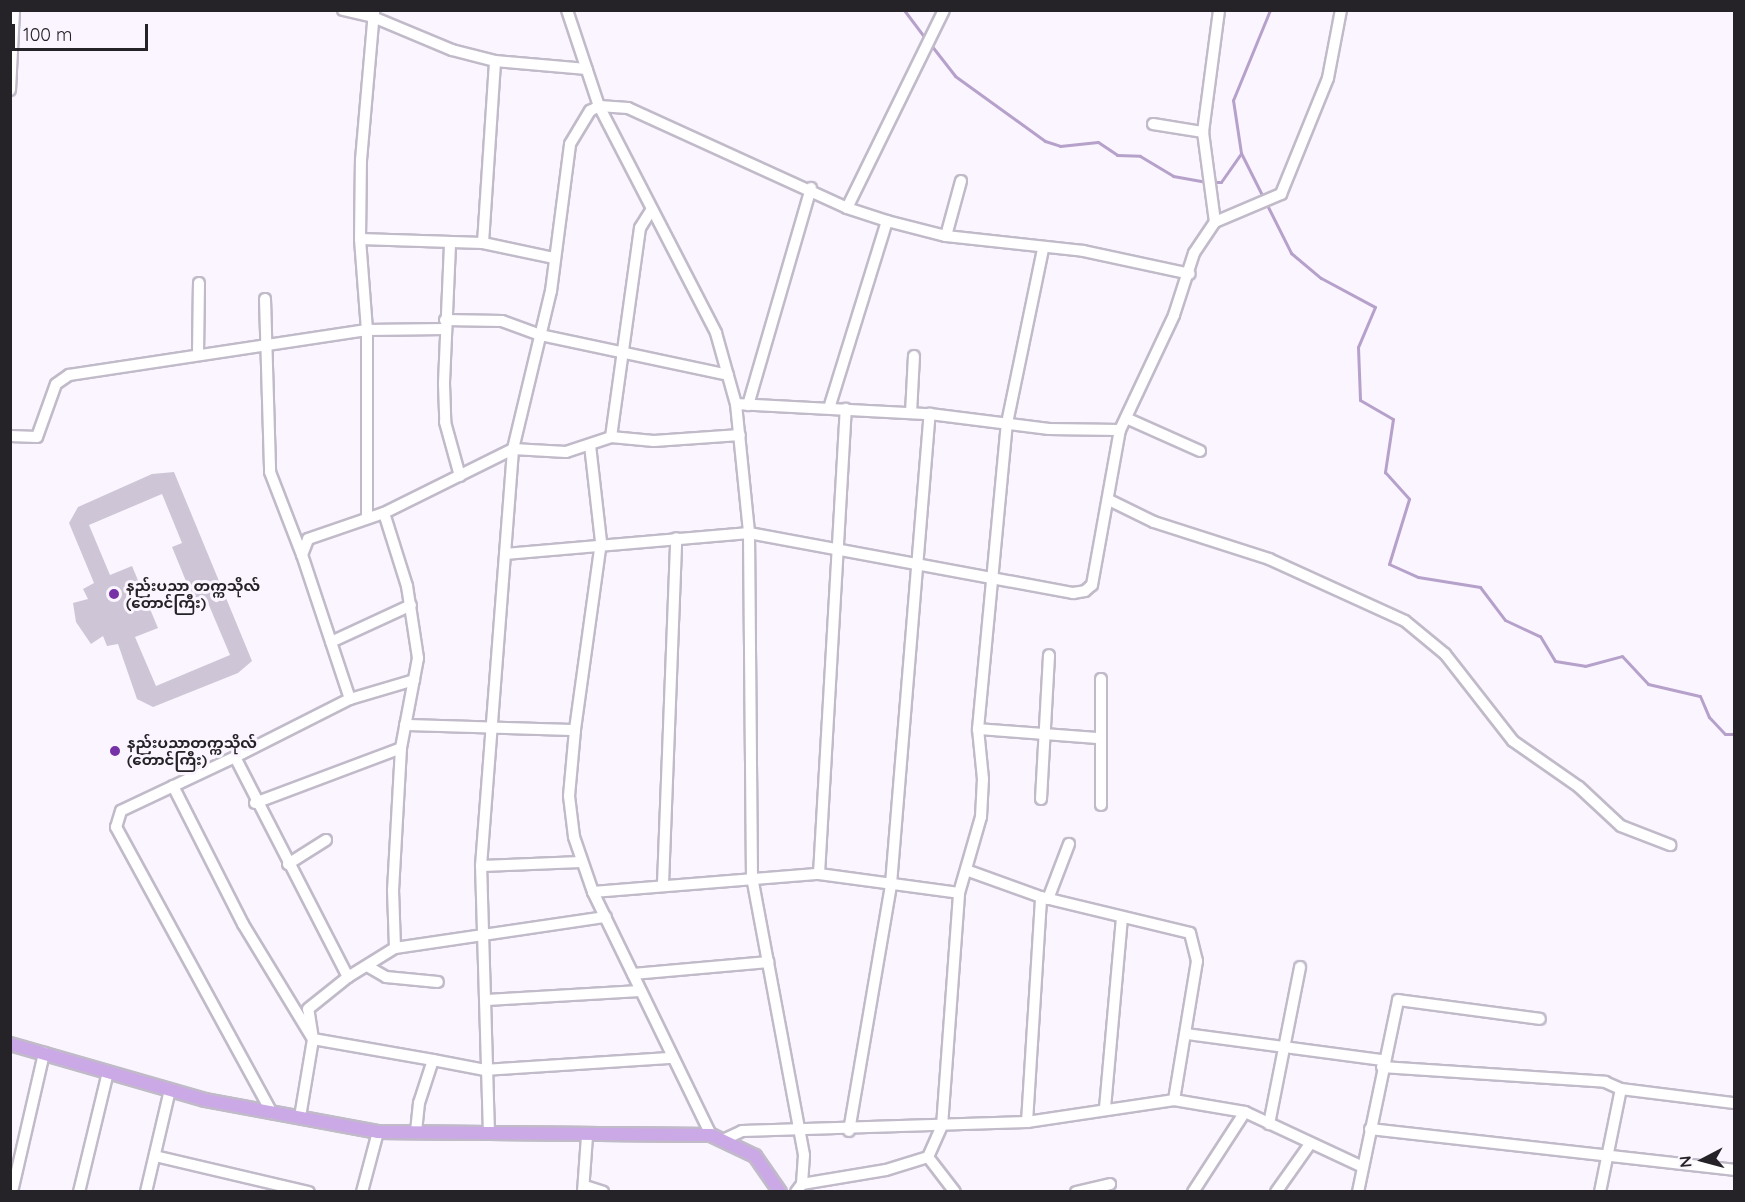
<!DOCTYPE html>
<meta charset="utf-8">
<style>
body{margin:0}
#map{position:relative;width:1745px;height:1202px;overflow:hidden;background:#faf5ff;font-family:Quicksand,"Noto Sans Myanmar",sans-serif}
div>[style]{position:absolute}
.stream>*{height:3px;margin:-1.5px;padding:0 1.5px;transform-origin:1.5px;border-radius:1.5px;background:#b6a1ca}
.building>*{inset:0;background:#cec6d6}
.roads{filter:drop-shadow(2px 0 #c1bac9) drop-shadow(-2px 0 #c1bac9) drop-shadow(0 2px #c1bac9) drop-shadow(0 -2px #c1bac9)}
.minor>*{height:10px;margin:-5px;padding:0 5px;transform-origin:5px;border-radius:5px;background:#fff}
.major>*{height:12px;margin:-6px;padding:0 6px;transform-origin:6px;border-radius:6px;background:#cba9e7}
.dots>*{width:16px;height:16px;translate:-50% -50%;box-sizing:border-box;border:3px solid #faf5ff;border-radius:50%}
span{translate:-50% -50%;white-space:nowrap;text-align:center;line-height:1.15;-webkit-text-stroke:6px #faf5ff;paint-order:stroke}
.poi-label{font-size:15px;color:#252228;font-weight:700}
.left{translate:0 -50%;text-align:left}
.frame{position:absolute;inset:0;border:12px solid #252228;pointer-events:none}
.north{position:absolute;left:1673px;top:1130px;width:60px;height:60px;-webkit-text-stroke:4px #faf5ff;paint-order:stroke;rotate:264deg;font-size:16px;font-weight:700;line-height:24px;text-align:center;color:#252228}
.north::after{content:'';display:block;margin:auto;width:21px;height:27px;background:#252228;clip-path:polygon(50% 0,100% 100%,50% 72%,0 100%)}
.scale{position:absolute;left:12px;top:24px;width:136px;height:27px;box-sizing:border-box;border:3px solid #252228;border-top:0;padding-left:8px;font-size:18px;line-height:21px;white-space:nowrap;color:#252228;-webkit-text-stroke:4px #faf5ff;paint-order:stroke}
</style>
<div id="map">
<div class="stream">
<i style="left:904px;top:10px;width:38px;rotate:53deg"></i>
<i style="left:1270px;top:10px;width:97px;rotate:112.3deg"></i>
<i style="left:1233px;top:100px;width:54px;rotate:81.4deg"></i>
<i style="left:1241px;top:153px;width:112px;rotate:63.4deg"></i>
<i style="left:1291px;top:253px;width:39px;rotate:40deg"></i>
<i style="left:1321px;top:278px;width:61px;rotate:28.2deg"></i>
<i style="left:1375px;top:307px;width:43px;rotate:113deg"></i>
<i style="left:1358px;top:347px;width:53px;rotate:87.8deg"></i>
<i style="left:1360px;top:400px;width:38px;rotate:30deg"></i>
<i style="left:1393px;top:419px;width:54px;rotate:98.6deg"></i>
<i style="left:1385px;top:472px;width:36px;rotate:48deg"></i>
<i style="left:1409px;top:499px;width:68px;rotate:107.1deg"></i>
<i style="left:1389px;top:564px;width:32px;rotate:24deg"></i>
<i style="left:1418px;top:577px;width:63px;rotate:9.2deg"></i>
<i style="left:1480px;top:587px;width:41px;rotate:52.9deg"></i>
<i style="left:1505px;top:620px;width:38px;rotate:25deg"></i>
<i style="left:1540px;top:636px;width:29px;rotate:59deg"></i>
<i style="left:1555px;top:661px;width:30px;rotate:9deg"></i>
<i style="left:1585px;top:666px;width:38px;rotate:-15deg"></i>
<i style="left:1622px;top:656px;width:38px;rotate:47deg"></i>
<i style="left:1648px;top:684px;width:53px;rotate:13deg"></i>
<i style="left:1700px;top:696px;width:23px;rotate:67deg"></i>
<i style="left:1709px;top:717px;width:23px;rotate:47deg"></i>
<i style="left:1725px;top:734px;width:9px"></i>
<i style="left:931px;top:45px;width:39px;rotate:52deg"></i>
<i style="left:955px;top:76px;width:111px;rotate:35.8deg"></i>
<i style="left:1045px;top:141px;width:16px;rotate:18deg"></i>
<i style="left:1060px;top:146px;width:38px;rotate:-6deg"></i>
<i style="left:1098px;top:142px;width:23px;rotate:34deg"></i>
<i style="left:1117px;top:155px;width:23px;rotate:2deg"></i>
<i style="left:1140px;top:156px;width:39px;rotate:31deg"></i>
<i style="left:1173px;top:176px;width:34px;rotate:10deg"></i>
<i style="left:1213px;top:182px;width:8px"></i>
<i style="left:1221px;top:182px;width:35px;rotate:-55deg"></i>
</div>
<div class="building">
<i style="clip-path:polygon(evenodd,174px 472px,252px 661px,238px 673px,153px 707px,137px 699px,118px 644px,107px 646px,103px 636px,91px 644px,76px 622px,73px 603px,88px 599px,83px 589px,94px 583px,69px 523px,78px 507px,152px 474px,174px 472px,162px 494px,182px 543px,172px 547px,197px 608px,208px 603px,230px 655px,156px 686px,135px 637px,158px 628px,132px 566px,110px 575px,89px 525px,162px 494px)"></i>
</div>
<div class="roads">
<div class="minor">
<i style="left:343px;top:10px;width:31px;rotate:13deg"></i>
<i style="left:373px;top:17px;width:86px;rotate:22.7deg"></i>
<i style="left:452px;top:50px;width:44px;rotate:14.3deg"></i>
<i style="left:495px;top:61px;width:92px;rotate:5deg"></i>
<i style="left:567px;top:10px;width:101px;rotate:71.6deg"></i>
<i style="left:599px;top:106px;width:255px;rotate:62.7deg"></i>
<i style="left:716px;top:333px;width:74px;rotate:74.3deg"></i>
<i style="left:736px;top:404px;width:130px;rotate:84.2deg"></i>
<i style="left:749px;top:533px;width:344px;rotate:89.5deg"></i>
<i style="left:752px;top:877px;width:283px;rotate:79.4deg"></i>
<i style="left:804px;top:1155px;width:29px;rotate:94deg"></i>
<i style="left:802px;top:1184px;width:10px;rotate:127deg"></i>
<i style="left:10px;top:90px;width:80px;rotate:-87.1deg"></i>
<i style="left:1153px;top:124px;width:51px;rotate:9.1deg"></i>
<i style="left:961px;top:181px;width:57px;rotate:105.3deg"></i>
<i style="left:946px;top:236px;width:138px;rotate:6.2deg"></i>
<i style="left:1083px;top:251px;width:109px;rotate:12.1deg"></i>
<i style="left:847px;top:208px;width:220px;rotate:-63.9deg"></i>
<i style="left:887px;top:221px;width:61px;rotate:14.3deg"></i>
<i style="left:1215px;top:222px;width:91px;rotate:-97.6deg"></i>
<i style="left:1203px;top:132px;width:123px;rotate:-82.5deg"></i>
<i style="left:360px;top:239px;width:123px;rotate:1.9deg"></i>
<i style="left:483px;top:243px;width:73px;rotate:11.9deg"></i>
<i style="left:483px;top:243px;width:182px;rotate:-86.2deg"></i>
<i style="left:450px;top:245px;width:139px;rotate:92.5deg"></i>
<i style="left:444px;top:384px;width:38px;rotate:88deg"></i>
<i style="left:445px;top:422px;width:56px;rotate:74.5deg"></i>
<i style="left:265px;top:299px;width:173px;rotate:88.3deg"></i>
<i style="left:270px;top:472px;width:89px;rotate:68.9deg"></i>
<i style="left:445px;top:320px;width:57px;rotate:1deg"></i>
<i style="left:502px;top:321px;width:40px;rotate:20.2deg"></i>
<i style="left:540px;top:335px;width:192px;rotate:12deg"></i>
<i style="left:198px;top:354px;width:71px;rotate:-89.2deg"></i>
<i style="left:736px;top:404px;width:194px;rotate:3deg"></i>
<i style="left:930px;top:414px;width:120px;rotate:7.2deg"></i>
<i style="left:1049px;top:429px;width:71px;rotate:0.8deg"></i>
<i style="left:1120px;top:430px;width:127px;rotate:-64.8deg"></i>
<i style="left:1174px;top:315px;width:65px;rotate:-72.1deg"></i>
<i style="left:1194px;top:253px;width:37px;rotate:-56deg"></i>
<i style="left:1215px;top:222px;width:72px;rotate:-23deg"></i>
<i style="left:1281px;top:194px;width:125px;rotate:-67.9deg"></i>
<i style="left:1328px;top:78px;width:69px;rotate:-79.2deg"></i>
<i style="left:748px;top:405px;width:226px;rotate:-73.8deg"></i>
<i style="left:911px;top:413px;width:57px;rotate:-87deg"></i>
<i style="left:1126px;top:418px;width:81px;rotate:24deg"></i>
<i style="left:10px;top:436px;width:27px;rotate:2deg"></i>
<i style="left:37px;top:437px;width:56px;rotate:-70.3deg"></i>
<i style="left:56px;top:384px;width:16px;rotate:-35deg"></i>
<i style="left:69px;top:375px;width:301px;rotate:-8.6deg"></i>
<i style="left:367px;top:330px;width:78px;rotate:-0.7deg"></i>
<i style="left:611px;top:437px;width:211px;rotate:-82.1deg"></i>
<i style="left:640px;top:228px;width:22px;rotate:-58deg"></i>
<i style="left:590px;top:445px;width:98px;rotate:83.5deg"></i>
<i style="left:601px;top:542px;width:190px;rotate:97.9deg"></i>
<i style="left:575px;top:730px;width:66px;rotate:95.2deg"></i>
<i style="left:569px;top:796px;width:41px;rotate:83deg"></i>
<i style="left:574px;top:837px;width:58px;rotate:70.9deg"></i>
<i style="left:593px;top:892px;width:270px;rotate:64.1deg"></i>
<i style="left:1109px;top:500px;width:50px;rotate:26.1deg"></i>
<i style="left:1154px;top:522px;width:121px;rotate:17.8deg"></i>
<i style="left:1269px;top:559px;width:149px;rotate:24.5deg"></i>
<i style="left:1405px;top:621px;width:52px;rotate:39.5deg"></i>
<i style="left:1445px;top:654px;width:110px;rotate:52deg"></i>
<i style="left:1513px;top:741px;width:80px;rotate:34.9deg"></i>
<i style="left:1579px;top:787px;width:57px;rotate:42.9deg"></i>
<i style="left:1621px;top:826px;width:53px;rotate:21.2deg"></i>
<i style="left:384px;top:513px;width:77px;rotate:72.5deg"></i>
<i style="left:407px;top:586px;width:73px;rotate:81.3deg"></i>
<i style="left:418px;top:658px;width:92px;rotate:100.7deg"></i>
<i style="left:401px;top:748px;width:142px;rotate:93.2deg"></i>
<i style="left:393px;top:890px;width:58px;rotate:88deg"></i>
<i style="left:367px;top:518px;width:188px;rotate:-90deg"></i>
<i style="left:367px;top:330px;width:91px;rotate:-94.4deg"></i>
<i style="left:360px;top:239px;width:79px;rotate:-89.3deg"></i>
<i style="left:361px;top:160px;width:151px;rotate:-85deg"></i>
<i style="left:505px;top:554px;width:245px;rotate:-4.9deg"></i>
<i style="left:749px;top:533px;width:330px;rotate:10.5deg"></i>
<i style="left:1073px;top:593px;width:12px;rotate:-9deg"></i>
<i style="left:1085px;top:591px;width:9px;rotate:-41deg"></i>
<i style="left:1092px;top:585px;width:158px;rotate:-79.8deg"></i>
<i style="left:331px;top:642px;width:88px;rotate:-24.8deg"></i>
<i style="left:350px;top:699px;width:152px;rotate:-108.4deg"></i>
<i style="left:302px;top:555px;width:17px;rotate:-69deg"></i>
<i style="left:308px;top:539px;width:80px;rotate:-18.9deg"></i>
<i style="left:384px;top:513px;width:144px;rotate:-26.4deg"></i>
<i style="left:513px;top:449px;width:53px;rotate:3.2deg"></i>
<i style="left:566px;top:452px;width:47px;rotate:-18.4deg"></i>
<i style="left:611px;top:437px;width:43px;rotate:5.3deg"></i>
<i style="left:654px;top:441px;width:86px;rotate:-4deg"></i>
<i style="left:405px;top:725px;width:170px;rotate:1.7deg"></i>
<i style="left:978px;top:729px;width:121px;rotate:4.3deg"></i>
<i style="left:235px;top:757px;width:126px;rotate:154.7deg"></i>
<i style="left:121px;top:811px;width:17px;rotate:107deg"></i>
<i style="left:116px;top:827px;width:326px;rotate:61.4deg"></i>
<i style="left:173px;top:786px;width:155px;rotate:63.1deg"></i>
<i style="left:243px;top:924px;width:135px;rotate:58.7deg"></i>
<i style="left:313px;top:1039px;width:122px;rotate:9.9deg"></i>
<i style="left:433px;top:1060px;width:45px;rotate:108deg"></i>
<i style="left:419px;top:1103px;width:30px;rotate:96deg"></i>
<i style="left:1041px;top:799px;width:144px;rotate:-86.8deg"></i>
<i style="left:255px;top:803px;width:156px;rotate:-20.6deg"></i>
<i style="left:1101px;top:805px;width:126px;rotate:-90deg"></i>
<i style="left:288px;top:864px;width:45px;rotate:-32.3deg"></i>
<i style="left:481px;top:866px;width:101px;rotate:-2.3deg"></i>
<i style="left:966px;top:870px;width:80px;rotate:19.8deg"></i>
<i style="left:1041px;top:897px;width:153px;rotate:13.6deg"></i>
<i style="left:1190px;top:933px;width:29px;rotate:76deg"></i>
<i style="left:1197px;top:961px;width:141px;rotate:99.4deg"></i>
<i style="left:819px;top:874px;width:466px;rotate:-86.7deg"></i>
<i style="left:663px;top:884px;width:346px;rotate:-87.8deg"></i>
<i style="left:593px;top:892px;width:227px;rotate:-4.6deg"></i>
<i style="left:819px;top:874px;width:141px;rotate:7.7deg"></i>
<i style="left:1048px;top:899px;width:59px;rotate:-69.1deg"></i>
<i style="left:367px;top:966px;width:22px;rotate:30deg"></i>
<i style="left:386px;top:977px;width:52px;rotate:5.5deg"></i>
<i style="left:633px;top:974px;width:136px;rotate:-5.1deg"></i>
<i style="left:348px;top:977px;width:247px;rotate:-117.2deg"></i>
<i style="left:235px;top:757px;width:129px;rotate:-26.8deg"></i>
<i style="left:350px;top:699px;width:67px;rotate:-16.5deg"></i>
<i style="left:487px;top:1000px;width:153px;rotate:-3.4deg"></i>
<i style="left:1187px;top:1034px;width:198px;rotate:7.6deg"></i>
<i style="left:433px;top:1060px;width:53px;rotate:10.9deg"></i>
<i style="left:485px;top:1070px;width:187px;rotate:-3.7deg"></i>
<i style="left:1382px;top:1067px;width:224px;rotate:3.8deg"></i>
<i style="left:1605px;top:1082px;width:17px;rotate:24deg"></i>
<i style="left:1621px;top:1089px;width:114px;rotate:7.1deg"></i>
<i style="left:1105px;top:1108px;width:191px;rotate:-84.9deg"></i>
<i style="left:300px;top:1117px;width:79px;rotate:-80.5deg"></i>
<i style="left:313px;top:1039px;width:30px;rotate:-99deg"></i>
<i style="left:308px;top:1009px;width:51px;rotate:-38.7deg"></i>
<i style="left:348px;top:977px;width:55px;rotate:-31.7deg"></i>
<i style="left:395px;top:948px;width:213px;rotate:-8.4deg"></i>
<i style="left:1027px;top:1122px;width:225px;rotate:-86.4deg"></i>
<i style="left:1269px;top:1124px;width:160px;rotate:-78.8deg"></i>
<i style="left:1370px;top:1129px;width:366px;rotate:6.4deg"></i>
<i style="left:849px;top:1131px;width:251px;rotate:-80.3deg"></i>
<i style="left:891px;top:884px;width:472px;rotate:-85.3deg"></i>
<i style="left:489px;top:1134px;width:268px;rotate:-91.7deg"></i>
<i style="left:481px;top:866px;width:418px;rotate:-85.6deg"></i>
<i style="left:513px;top:449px;width:163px;rotate:-76.5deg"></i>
<i style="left:551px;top:291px;width:148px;rotate:-82.6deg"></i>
<i style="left:570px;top:144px;width:39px;rotate:-59deg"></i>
<i style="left:590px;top:111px;width:10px;rotate:-29deg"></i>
<i style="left:599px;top:106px;width:29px;rotate:4deg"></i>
<i style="left:628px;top:108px;width:241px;rotate:24.5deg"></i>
<i style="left:847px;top:208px;width:42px;rotate:18deg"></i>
<i style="left:887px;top:221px;width:196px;rotate:107.2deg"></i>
<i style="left:725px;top:1139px;width:19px;rotate:-25deg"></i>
<i style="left:742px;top:1131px;width:285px;rotate:-1.8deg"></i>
<i style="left:1027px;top:1122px;width:149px;rotate:-8.5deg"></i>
<i style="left:1174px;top:1100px;width:72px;rotate:9.6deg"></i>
<i style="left:1245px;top:1112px;width:130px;rotate:25deg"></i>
<i style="left:155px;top:1156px;width:158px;rotate:13.2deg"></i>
<i style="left:928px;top:1157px;width:34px;rotate:-66deg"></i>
<i style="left:942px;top:1126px;width:234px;rotate:-85.8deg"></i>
<i style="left:959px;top:893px;width:79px;rotate:-73.9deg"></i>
<i style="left:981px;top:817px;width:38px;rotate:-87deg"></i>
<i style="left:983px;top:779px;width:50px;rotate:-95.7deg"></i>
<i style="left:978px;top:729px;width:307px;rotate:-84.6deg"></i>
<i style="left:1007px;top:423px;width:178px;rotate:-78.3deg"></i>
<i style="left:802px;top:1184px;width:85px;rotate:-9.5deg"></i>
<i style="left:886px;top:1170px;width:44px;rotate:-17.2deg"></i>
<i style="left:928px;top:1157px;width:44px;rotate:52.4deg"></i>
<i style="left:585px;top:1186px;width:19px;rotate:18deg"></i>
<i style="left:12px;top:1192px;width:143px;rotate:-77deg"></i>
<i style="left:79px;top:1192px;width:123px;rotate:-76.4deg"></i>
<i style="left:146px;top:1192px;width:105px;rotate:-76.8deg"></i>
<i style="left:362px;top:1192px;width:62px;rotate:-75.1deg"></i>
<i style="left:583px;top:1192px;width:56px;rotate:-85.9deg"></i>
<i style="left:1076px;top:1192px;width:35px;rotate:-13deg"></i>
<i style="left:1193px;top:1192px;width:95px;rotate:-57deg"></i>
<i style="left:1276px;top:1192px;width:59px;rotate:-54.7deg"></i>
<i style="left:1358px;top:1192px;width:196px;rotate:-78.2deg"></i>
<i style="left:1398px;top:1000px;width:143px;rotate:7.6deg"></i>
<i style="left:1600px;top:1192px;width:105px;rotate:-78.5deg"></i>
</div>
<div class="major">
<i style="left:10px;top:1044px;width:203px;rotate:16deg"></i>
<i style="left:205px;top:1100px;width:176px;rotate:10.5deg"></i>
<i style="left:378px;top:1132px;width:333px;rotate:0.5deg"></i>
<i style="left:711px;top:1135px;width:49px;rotate:25.5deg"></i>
<i style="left:755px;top:1156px;width:44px;rotate:55.2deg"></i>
</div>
</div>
<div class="dots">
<i style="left:114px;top:594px;background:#7531a5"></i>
<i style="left:115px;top:751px;background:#7531a5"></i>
</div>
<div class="poi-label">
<span class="left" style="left:126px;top:594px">နည်းပညာ တက္ကသိုလ်<br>(တောင်ကြီး)</span>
<span class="left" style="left:127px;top:751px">နည်းပညာတက္ကသိုလ်<br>(တောင်ကြီး)</span>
</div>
<div class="frame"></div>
<div class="north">N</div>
<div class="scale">100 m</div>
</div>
